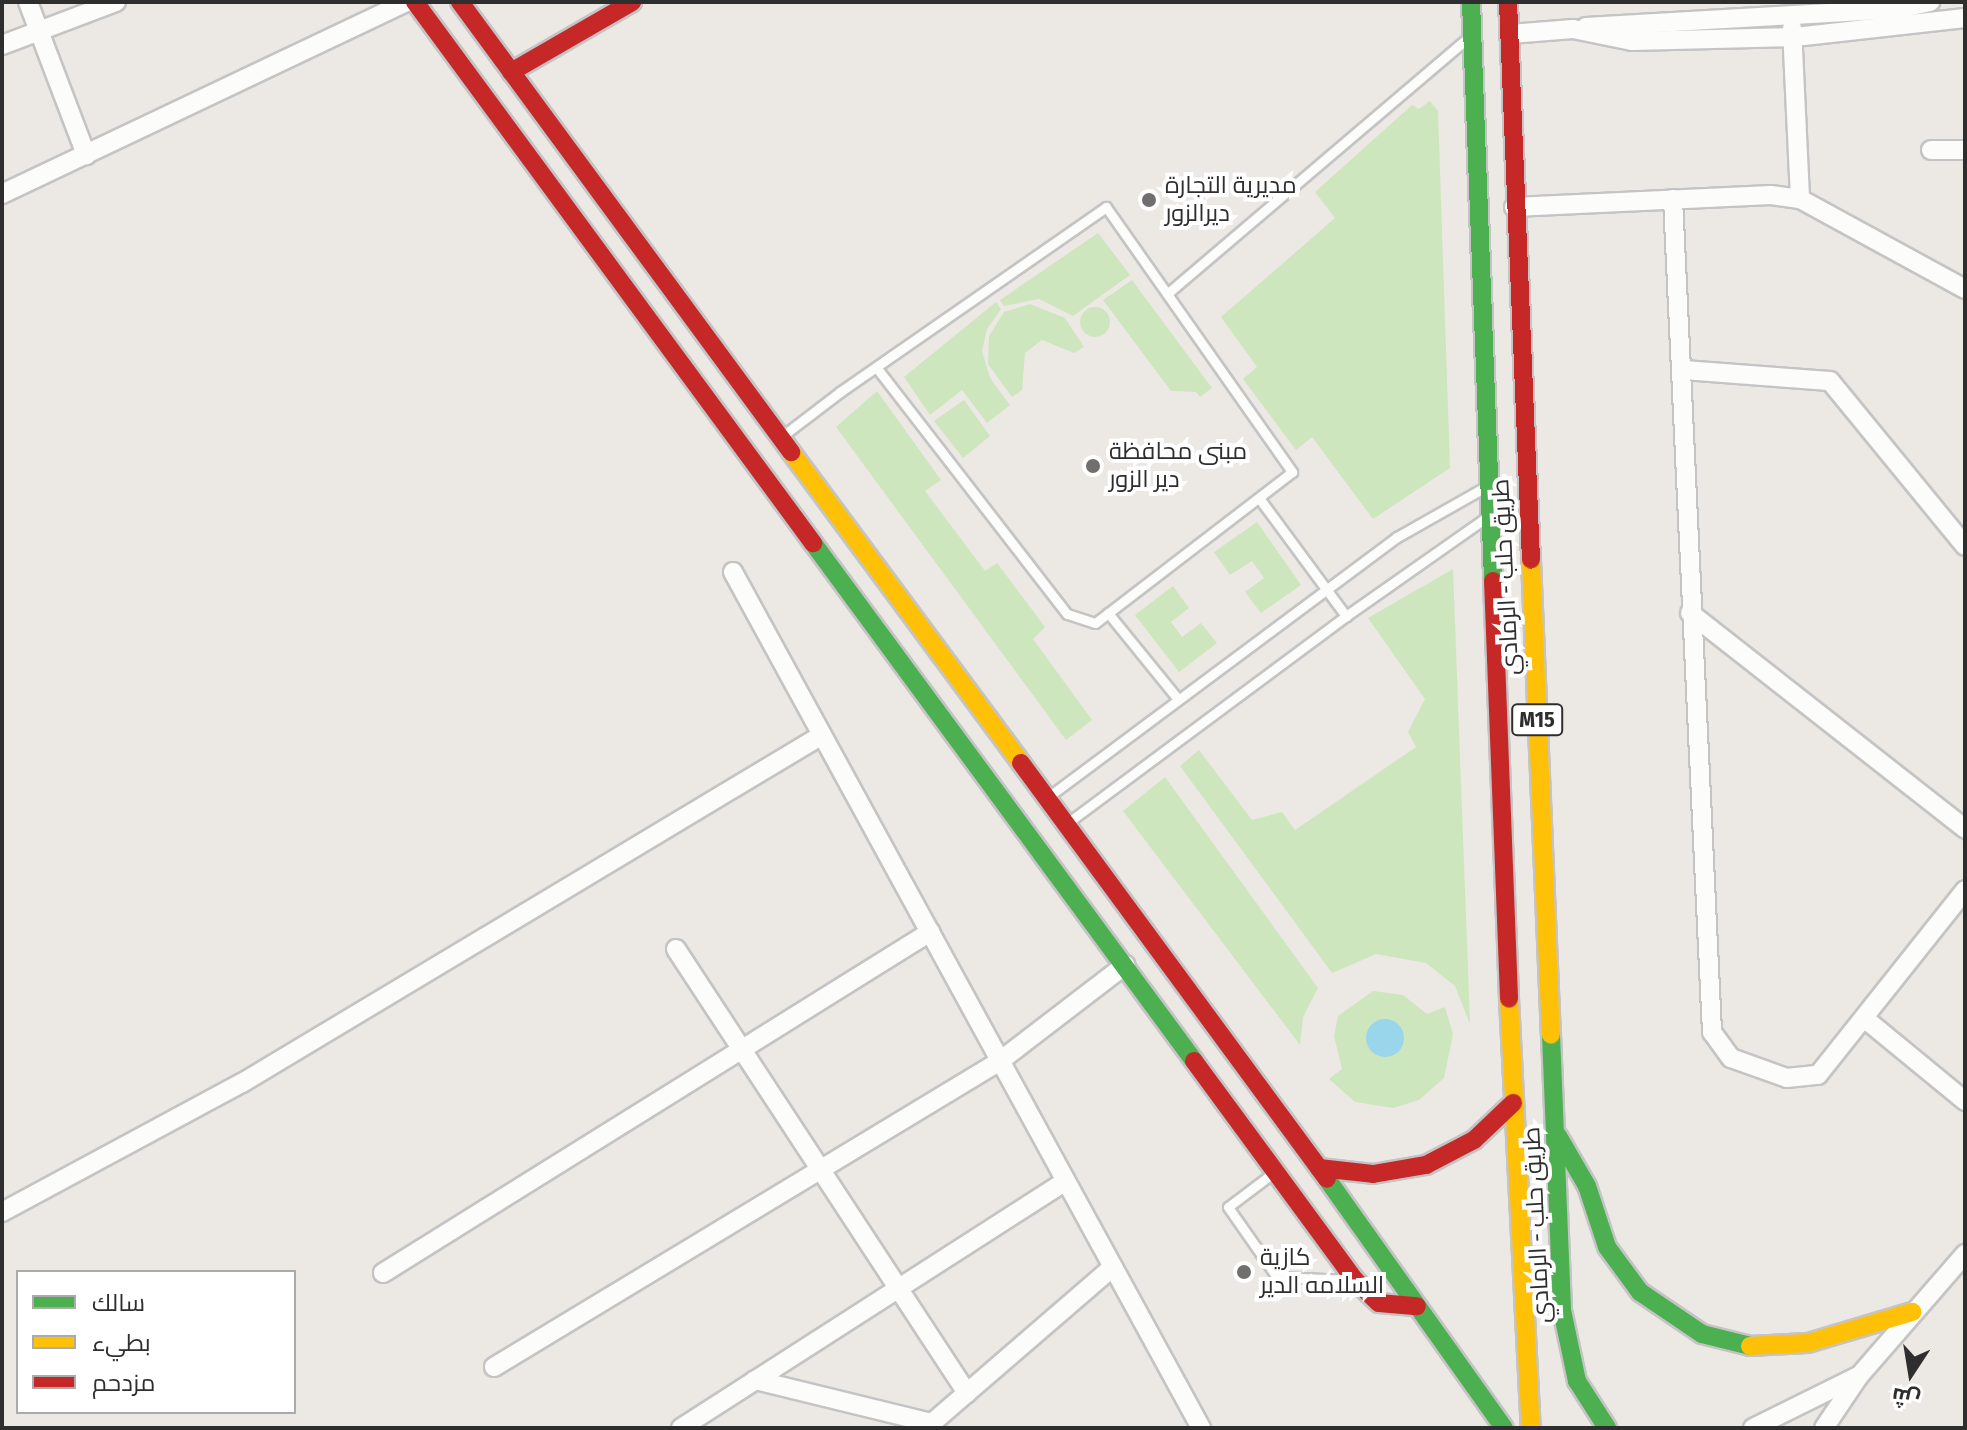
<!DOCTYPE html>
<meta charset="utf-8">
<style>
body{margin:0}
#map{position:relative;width:1967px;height:1430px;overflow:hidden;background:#ece8e4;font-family:"Fira Sans Condensed",Cairo,sans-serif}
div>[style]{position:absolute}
.green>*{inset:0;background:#cee6be}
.round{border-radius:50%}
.water>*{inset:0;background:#99d6ec}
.roads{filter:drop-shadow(2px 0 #c5c4c5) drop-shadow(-2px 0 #c5c4c5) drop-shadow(0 2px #c5c4c5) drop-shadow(0 -2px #c5c4c5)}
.lane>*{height:9px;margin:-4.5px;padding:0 4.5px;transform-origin:4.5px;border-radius:4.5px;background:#fcfcfb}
.street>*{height:18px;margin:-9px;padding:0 9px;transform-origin:9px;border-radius:9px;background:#fcfcfb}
.fast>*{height:18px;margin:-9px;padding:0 9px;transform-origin:9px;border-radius:9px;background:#4caf50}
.slow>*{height:18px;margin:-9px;padding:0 9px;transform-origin:9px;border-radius:9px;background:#ffc107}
.jam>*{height:18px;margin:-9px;padding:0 9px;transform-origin:9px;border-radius:9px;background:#c62828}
.dots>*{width:22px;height:22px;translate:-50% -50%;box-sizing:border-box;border:4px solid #fff;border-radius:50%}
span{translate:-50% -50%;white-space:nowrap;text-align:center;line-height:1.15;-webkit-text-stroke:8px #fff;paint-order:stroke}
.shield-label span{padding:2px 6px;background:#fff;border:2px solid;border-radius:6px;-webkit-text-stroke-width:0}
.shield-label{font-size:22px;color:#2e2e2e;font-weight:700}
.poi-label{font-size:24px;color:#2e2e2e}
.left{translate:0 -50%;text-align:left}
.street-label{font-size:24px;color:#2e2e2e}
.frame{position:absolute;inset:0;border:4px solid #2e2e2e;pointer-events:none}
.legend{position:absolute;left:16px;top:1270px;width:280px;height:144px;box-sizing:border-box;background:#fff;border:2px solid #ababab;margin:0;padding:10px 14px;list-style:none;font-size:24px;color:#2e2e2e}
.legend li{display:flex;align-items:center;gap:16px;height:40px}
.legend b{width:40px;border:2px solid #ababab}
.north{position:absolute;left:1871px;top:1334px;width:80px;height:80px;-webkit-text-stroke:6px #fff;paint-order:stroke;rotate:192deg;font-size:22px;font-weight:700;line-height:32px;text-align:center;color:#2e2e2e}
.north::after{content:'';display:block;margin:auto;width:28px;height:36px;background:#2e2e2e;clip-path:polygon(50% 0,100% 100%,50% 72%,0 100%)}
</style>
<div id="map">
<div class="green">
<i style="clip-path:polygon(1430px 101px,1438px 111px,1450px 468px,1373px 519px,1312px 437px,1296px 450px,1243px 379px,1257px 367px,1221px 317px,1335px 218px,1315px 192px,1412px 105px,1419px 109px)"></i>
<i style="clip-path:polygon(1098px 233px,1130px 275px,1073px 316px,1039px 299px,1004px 306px,1000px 300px)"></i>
<i style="clip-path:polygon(1132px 280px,1212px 388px,1200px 397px,1196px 392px,1171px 391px,1103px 300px)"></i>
<i style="clip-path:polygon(996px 302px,1001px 309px,987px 329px,982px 351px,990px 378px,1010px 405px,987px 423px,962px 390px,930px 415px,904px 377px)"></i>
<i style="clip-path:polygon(1030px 304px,1065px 318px,1084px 347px,1074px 353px,1042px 340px,1025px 353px,1022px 390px,1012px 397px,988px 364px,989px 336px,1004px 312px)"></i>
<i class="round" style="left:1080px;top:307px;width:30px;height:30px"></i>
<i style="clip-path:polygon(877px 391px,941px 480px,925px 491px,985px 571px,997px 563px,1045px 627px,1033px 639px,1092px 720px,1066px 740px,836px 427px)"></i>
<i style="clip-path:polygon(964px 400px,990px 436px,963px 458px,934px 421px)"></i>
<i style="clip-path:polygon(1257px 522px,1301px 585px,1261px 613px,1245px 592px,1264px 578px,1252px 561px,1230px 575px,1214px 552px)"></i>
<i style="clip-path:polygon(1453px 569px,1470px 1024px,1455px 986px,1426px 963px,1376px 954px,1332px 973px,1180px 766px,1199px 750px,1252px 820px,1282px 812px,1295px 830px,1416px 747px,1408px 732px,1425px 699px,1368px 618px)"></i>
<i style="clip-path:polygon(1173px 586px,1189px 608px,1171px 622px,1182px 637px,1201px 623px,1217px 643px,1179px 672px,1135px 615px)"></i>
<i style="clip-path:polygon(1165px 777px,1318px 988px,1303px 1017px,1300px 1045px,1123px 811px)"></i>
<i style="clip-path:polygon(1373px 991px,1403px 995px,1427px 1014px,1445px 1007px,1453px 1034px,1444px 1078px,1419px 1100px,1393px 1108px,1355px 1102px,1329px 1079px,1342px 1069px,1334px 1036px,1338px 1016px)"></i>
</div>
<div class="water">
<i class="round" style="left:1366px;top:1019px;width:38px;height:38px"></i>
</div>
<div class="roads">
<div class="lane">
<i style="left:1168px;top:293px;width:389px;rotate:-40.4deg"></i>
<i style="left:781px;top:437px;width:74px;rotate:-37.3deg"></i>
<i style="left:840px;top:392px;width:324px;rotate:-34.8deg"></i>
<i style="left:1106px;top:207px;width:324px;rotate:54.9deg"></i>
<i style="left:1292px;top:472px;width:248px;rotate:142.5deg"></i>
<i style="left:1095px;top:623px;width:29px;rotate:-162deg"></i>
<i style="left:1067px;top:614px;width:312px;rotate:-127.7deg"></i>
<i style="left:1259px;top:498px;width:147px;rotate:53.6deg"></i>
<i style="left:1346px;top:616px;width:169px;rotate:-35.1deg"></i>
<i style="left:1108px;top:613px;width:109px;rotate:50.9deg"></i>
<i style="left:1048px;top:797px;width:435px;rotate:-36.7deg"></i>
<i style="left:1397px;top:537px;width:98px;rotate:-29.5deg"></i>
<i style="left:1066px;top:824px;width:349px;rotate:-36.6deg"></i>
<i style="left:1273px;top:1173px;width:56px;rotate:142.9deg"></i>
<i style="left:1228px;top:1207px;width:85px;rotate:55deg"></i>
<i style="left:1277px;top:1277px;width:73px;rotate:2.4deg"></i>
</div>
<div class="street">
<i style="left:28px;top:2px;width:164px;rotate:69.2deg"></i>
<i style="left:1586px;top:27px;width:312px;rotate:-3.3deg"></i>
<i style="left:1897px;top:9px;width:34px;rotate:-12deg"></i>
<i style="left:1792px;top:28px;width:171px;rotate:87.3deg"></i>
<i style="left:1510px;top:34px;width:63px;rotate:-4.5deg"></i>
<i style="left:1573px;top:29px;width:60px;rotate:11.5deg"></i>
<i style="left:1632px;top:41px;width:163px;rotate:-1.4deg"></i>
<i style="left:1795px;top:37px;width:171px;rotate:-6.4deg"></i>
<i style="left:2px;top:45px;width:122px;rotate:-20.7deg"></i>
<i style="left:1931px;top:150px;width:34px"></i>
<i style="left:2px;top:194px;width:448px;rotate:-25.4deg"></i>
<i style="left:1673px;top:199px;width:834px;rotate:87.32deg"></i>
<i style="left:1712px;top:1032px;width:32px;rotate:54deg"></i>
<i style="left:1731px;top:1058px;width:59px;rotate:19.7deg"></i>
<i style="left:1787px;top:1078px;width:31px;rotate:-6deg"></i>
<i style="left:1818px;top:1075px;width:236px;rotate:-51.5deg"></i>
<i style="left:1514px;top:207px;width:257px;rotate:-2.7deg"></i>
<i style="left:1771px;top:195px;width:29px;rotate:8deg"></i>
<i style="left:1800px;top:199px;width:188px;rotate:28.6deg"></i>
<i style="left:1683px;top:370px;width:147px;rotate:4.3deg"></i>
<i style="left:1830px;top:381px;width:213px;rotate:50.7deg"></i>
<i style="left:733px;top:572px;width:976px;rotate:61.33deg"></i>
<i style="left:1690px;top:613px;width:350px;rotate:38.1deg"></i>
<i style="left:676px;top:949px;width:531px;rotate:56.76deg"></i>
<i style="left:1864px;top:1018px;width:131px;rotate:39.4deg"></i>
<i style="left:2px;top:1212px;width:272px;rotate:-28.3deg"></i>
<i style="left:242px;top:1083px;width:676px;rotate:-30.96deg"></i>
<i style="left:383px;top:1273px;width:645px;rotate:-31.94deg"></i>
<i style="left:494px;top:1367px;width:591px;rotate:-31.16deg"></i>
<i style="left:1000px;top:1061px;width:158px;rotate:-37.5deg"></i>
<i style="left:755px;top:1380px;width:182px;rotate:13.7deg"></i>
<i style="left:932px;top:1423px;width:239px;rotate:-40.8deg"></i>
<i style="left:681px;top:1428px;width:457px;rotate:-32.7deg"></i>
<i style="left:1753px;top:1428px;width:115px;rotate:-26.3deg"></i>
<i style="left:1824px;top:1428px;width:63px;rotate:-56.1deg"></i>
<i style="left:1859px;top:1376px;width:162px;rotate:-49deg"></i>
</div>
<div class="fast">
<i style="left:1471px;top:2px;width:579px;rotate:87.82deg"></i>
<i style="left:813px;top:543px;width:643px;rotate:53.66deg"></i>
<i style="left:1551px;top:1035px;width:275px;rotate:87.7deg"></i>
<i style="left:1562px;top:1310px;width:73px;rotate:78.1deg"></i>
<i style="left:1577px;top:1381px;width:56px;rotate:57.4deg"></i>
<i style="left:1558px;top:1136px;width:58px;rotate:59.9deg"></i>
<i style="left:1587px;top:1186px;width:64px;rotate:71.8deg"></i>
<i style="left:1607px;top:1247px;width:56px;rotate:53.7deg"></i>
<i style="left:1640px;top:1292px;width:75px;rotate:34.1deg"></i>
<i style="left:1702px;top:1334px;width:49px;rotate:14deg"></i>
<i style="left:1327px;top:1179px;width:305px;rotate:54.6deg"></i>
</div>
<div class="slow">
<i style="left:791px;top:452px;width:387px;rotate:53.5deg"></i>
<i style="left:1531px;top:560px;width:475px;rotate:87.6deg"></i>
<i style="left:1509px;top:999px;width:430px;rotate:87.1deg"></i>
<i style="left:1750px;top:1346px;width:58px;rotate:-3deg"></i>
<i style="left:1808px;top:1343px;width:109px;rotate:-16.6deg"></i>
</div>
<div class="jam">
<i style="left:415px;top:2px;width:672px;rotate:53.66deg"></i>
<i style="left:460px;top:2px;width:559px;rotate:53.66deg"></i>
<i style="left:1508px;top:2px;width:558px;rotate:87.64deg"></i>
<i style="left:511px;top:72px;width:140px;rotate:-30deg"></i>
<i style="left:1493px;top:581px;width:418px;rotate:87.8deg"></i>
<i style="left:1021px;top:763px;width:516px;rotate:53.66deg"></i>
<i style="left:1194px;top:1061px;width:272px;rotate:53.7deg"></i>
<i style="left:1355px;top:1280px;width:33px;rotate:44deg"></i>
<i style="left:1379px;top:1303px;width:38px;rotate:5deg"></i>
<i style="left:1319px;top:1168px;width:54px;rotate:6.3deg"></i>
<i style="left:1373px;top:1174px;width:54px;rotate:-9.6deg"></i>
<i style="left:1426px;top:1165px;width:54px;rotate:-27.5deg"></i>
<i style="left:1474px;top:1140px;width:54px;rotate:-43.5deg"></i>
</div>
</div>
<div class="dots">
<i style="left:1149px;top:200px;background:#706f6e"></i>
<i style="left:1093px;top:466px;background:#706f6e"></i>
<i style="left:1244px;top:1272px;background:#706f6e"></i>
</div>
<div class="shield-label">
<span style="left:1537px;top:720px">M15</span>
</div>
<div class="poi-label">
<span class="left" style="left:1165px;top:200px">مديرية التجارة<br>ديرالزور</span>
<span class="left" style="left:1109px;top:466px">مبنى محافظة<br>دير الزور</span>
<span class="left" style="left:1260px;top:1272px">كازية<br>السلامه الدير</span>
</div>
<div class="street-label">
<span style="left:1506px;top:577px;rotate:-93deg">طريق حلب - الرمادي</span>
<span style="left:1537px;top:1225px;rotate:-93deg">طريق حلب - الرمادي</span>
</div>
<div class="frame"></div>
<ul class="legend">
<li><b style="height:10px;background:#4caf50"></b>سالك</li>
<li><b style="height:10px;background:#ffc107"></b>بطيء</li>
<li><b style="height:10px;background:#c62828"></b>مزدحم</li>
</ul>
<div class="north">ش</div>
</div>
